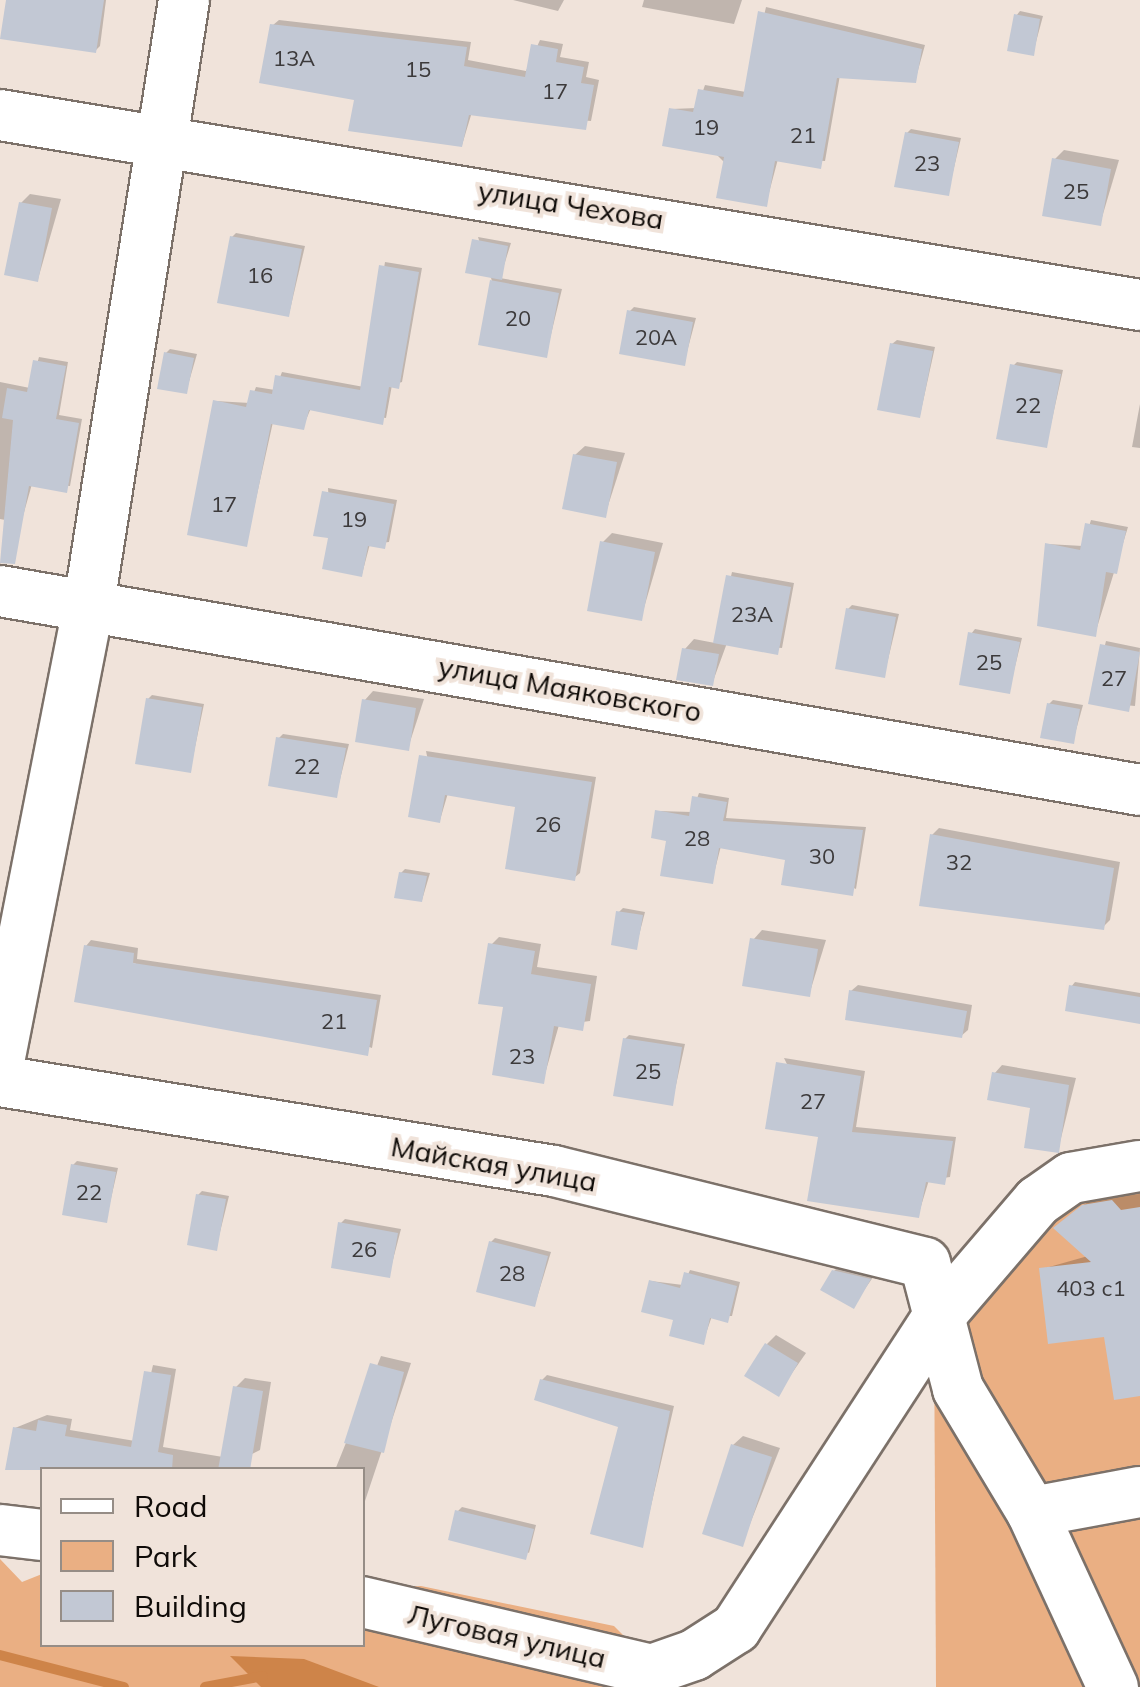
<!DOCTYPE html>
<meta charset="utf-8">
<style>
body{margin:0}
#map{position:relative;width:1140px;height:1687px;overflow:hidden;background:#f0e3da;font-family:Mulish,sans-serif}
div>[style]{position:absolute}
.green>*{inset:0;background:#eaaf83}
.water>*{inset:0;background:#ce8449}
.shadow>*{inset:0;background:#0003}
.stream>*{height:10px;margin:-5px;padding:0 5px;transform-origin:5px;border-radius:5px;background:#ce8449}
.building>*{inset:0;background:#c2c8d4}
.roads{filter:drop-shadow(2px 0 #7c7169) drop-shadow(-2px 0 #7c7169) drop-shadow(0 2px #7c7169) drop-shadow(0 -2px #7c7169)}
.minor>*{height:50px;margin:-25px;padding:0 25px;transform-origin:25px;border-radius:25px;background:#fff}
span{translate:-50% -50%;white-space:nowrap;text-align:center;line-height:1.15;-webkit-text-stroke:8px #f0e3da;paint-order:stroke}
.number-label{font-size:22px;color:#3c3a3b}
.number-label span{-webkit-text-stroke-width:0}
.street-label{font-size:28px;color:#0f0b08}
.legend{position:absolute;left:40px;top:1467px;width:325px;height:180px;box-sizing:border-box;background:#f0e3da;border:2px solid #968d86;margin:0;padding:12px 18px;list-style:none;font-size:30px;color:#0f0b08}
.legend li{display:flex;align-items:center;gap:20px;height:50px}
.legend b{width:50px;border:2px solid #968d86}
</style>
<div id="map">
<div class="green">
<i style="clip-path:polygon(1140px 1159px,1140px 1687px,936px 1687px,934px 1322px,988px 1237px)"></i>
<i style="clip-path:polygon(0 1559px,22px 1582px,42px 1574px,42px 1644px,362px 1644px,363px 1589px,421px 1586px,614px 1626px,675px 1687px,0 1687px)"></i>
</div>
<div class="water">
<i style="clip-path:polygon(230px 1656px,304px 1659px,379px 1687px,261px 1687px)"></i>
</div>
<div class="shadow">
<i style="clip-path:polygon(8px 0,106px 0,100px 46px,96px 50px)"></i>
<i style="clip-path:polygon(513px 0,564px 0,558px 11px)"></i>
<i style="clip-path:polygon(644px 0,742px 0,734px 24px,642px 7px)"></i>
<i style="clip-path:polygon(766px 7px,925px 45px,915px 81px,840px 75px,825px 161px,778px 159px,766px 204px,671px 109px,697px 108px,705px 85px,746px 92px)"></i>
<i style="clip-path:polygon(1020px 11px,1043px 16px,1033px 53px,1016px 16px)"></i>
<i style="clip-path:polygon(279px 20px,471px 42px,468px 60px,526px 71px,540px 40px,563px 44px,560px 57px,589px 62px,586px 77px,599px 80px,591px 121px,472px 112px,462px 145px,357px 98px,273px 25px)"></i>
<i style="clip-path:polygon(911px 129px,961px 138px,948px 193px,907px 133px)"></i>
<i style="clip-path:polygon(1064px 150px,1119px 160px,1100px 224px,1055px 159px)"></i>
<i style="clip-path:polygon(30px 194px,61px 199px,38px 279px,21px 203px)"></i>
<i style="clip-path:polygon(236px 233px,305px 246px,289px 314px,232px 237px)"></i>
<i style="clip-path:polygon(478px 237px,511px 243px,500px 278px,562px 289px,546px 355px,492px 281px)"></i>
<i style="clip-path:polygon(385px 262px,422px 268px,402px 382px,392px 385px,386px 418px,311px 408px,303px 427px,273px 422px,246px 544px,215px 401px,250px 403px,256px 387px,275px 390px,282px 372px,364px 387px)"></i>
<i style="clip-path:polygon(634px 307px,696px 318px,684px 363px,630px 311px)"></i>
<i style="clip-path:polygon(897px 340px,935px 347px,920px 415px,892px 344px)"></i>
<i style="clip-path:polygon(170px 349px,197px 354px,186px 392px,166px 353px)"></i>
<i style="clip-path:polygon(39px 357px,68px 362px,59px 415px,82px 419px,70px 486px,32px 484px,21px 523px,0 519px,0 382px,30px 388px)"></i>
<i style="clip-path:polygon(1017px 362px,1063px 370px,1046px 446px,1013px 366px)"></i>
<i style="clip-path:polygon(1140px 404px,1140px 448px,1132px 447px)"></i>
<i style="clip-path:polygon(585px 446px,625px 453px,605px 515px,575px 455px)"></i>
<i style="clip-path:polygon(328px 488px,397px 500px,389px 542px,370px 544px,362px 574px,331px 536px)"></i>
<i style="clip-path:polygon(1091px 520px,1128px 527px,1095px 634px,1047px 544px,1083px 546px)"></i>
<i style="clip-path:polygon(612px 533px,663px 543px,641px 618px,602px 543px)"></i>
<i style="clip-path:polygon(732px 572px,794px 583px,782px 648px,727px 643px,712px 684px,685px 649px,694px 639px,715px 643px)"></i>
<i style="clip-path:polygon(852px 605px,899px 614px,884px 676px,848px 609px)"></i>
<i style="clip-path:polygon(975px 629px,1022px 638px,1009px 691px,971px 634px)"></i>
<i style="clip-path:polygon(1106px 641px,1140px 648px,1135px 706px,1091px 702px)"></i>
<i style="clip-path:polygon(373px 691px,424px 699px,408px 748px,364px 701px)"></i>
<i style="clip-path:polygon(152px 695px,204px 704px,190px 771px,148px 699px)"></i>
<i style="clip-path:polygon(1053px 700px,1083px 705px,1073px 741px,1049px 704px)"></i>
<i style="clip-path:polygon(283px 734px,349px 744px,336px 795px,279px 738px)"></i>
<i style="clip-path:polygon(426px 751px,596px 777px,580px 873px,574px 878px,518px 805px,448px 793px,440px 820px)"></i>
<i style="clip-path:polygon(699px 793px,729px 798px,726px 818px,866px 827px,856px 889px,788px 858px,721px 846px,712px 881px,669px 839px,658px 811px,692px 812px)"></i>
<i style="clip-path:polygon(939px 828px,1120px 862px,1110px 920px,1103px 927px,932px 835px)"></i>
<i style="clip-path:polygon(405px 869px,430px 873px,422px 900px,401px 873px)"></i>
<i style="clip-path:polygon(623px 908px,645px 912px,636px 947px,619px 912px)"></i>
<i style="clip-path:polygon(762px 930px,826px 940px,809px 995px,753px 940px)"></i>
<i style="clip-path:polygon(499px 937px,541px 944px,537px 967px,597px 976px,590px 1021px,559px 1025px,543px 1081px,506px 1005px,491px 945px)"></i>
<i style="clip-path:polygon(91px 940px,138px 948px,137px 959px,381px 995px,372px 1048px,86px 946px)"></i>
<i style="clip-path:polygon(1075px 982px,1140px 993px,1140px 1021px,1071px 987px)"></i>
<i style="clip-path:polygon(858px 985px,972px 1005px,968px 1030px,961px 1036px,851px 991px)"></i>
<i style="clip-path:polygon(629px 1035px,685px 1044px,672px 1103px,625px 1039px)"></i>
<i style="clip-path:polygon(784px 1058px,865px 1071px,856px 1127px,956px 1137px,950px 1177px,929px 1180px,918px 1216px,821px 1135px)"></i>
<i style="clip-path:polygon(1002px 1065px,1076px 1078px,1058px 1150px,1033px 1106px,994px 1074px)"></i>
<i style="clip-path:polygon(77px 1161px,118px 1168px,106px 1220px,73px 1165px)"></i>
<i style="clip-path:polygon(202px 1191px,229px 1196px,216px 1248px,198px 1195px)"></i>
<i style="clip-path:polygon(1140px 1194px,1140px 1393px,1106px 1335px,1042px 1269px,1088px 1256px,1064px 1220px,1093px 1198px)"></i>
<i style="clip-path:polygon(345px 1219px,401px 1229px,389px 1275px,341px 1223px)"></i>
<i style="clip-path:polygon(495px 1238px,551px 1252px,535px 1304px,491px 1242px)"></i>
<i style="clip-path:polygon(844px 1261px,878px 1270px,853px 1306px,834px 1271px)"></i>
<i style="clip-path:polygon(690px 1270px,740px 1282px,732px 1316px,712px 1316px,703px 1342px,651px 1281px,683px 1285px)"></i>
<i style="clip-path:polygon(776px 1335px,806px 1353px,778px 1393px,767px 1344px)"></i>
<i style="clip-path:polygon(381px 1356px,411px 1363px,362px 1510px,362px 1470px,335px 1470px)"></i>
<i style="clip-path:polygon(153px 1365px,176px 1369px,163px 1447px,223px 1457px,236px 1387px,245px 1378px,271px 1382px,260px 1450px,221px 1470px,8px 1468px,15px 1428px,47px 1415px,72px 1419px,70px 1430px,135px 1441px)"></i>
<i style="clip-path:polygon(547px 1375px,674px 1406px,642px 1545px,621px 1425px,542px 1380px)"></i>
<i style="clip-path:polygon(743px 1436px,780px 1448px,742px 1544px,733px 1445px)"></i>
<i style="clip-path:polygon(462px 1507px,536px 1525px,529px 1553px,458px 1511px)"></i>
</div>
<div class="stream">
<i style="left:0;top:1655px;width:128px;rotate:14.5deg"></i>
<i style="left:205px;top:1687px;width:59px;rotate:-10.7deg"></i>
</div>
<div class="building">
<i style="clip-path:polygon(6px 0,104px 0,96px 53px,0 39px)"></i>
<i style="clip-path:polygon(758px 11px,922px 49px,916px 83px,837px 78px,821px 169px,775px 161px,767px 207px,716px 198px,724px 157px,662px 146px,669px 108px,693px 112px,698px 89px,743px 97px)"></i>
<i style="clip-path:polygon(1014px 14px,1040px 19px,1034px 56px,1007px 51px)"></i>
<i style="clip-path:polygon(270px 24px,467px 47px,464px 66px,525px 77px,531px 44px,558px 49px,556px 62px,584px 67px,581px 83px,594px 85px,586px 130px,469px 115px,462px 147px,348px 131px,354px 100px,259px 83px)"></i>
<i style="clip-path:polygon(905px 132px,959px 142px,949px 196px,894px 187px)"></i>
<i style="clip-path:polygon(1052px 158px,1111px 169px,1101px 226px,1042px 216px)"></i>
<i style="clip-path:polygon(19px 202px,52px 208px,38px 282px,4px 275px)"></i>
<i style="clip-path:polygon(230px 236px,302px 249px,289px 317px,217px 303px)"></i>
<i style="clip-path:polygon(472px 239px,508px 246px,502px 280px,465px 273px)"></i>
<i style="clip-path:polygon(379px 265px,419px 272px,399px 389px,389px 387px,383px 425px,309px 410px,304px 430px,271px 424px,247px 547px,187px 535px,213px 400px,246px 407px,250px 390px,272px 394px,275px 375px,360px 390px)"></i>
<i style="clip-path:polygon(490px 280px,559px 293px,547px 358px,478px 345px)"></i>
<i style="clip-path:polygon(627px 310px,693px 322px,685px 366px,619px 354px)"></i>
<i style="clip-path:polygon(890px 343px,933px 351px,920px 418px,877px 410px)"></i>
<i style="clip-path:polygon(164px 352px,194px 358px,187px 394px,157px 389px)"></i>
<i style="clip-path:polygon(33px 360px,66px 366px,56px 419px,79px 423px,67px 493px,29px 486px,15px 564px,0 563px,13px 420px,2px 418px,7px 388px,27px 392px)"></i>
<i style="clip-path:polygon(1010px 364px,1061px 374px,1047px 448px,996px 439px)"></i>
<i style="clip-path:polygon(573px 454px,617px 462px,606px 518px,562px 509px)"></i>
<i style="clip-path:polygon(322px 491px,394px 504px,385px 549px,368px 546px,362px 577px,322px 569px,328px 538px,313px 536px)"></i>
<i style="clip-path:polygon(1085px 523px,1126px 531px,1117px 574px,1106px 572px,1096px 637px,1037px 626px,1045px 543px,1080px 550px)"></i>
<i style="clip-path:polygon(600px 541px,655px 552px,642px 621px,587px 611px)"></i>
<i style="clip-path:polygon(726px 575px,791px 587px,778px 655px,713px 643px)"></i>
<i style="clip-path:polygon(846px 608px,896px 617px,885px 678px,835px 669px)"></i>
<i style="clip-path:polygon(968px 632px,1020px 642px,1010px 694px,959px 685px)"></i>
<i style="clip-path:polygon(1100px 644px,1140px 652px,1129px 712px,1088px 704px)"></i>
<i style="clip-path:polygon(682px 648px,719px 654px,713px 686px,676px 680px)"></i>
<i style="clip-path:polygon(146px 698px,202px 707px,191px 773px,135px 764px)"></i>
<i style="clip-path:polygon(362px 699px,416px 708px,409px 751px,355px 742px)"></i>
<i style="clip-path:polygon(1047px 703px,1080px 709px,1074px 744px,1040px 738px)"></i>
<i style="clip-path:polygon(276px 737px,346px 748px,337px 798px,268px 786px)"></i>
<i style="clip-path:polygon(419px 755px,592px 782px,575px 881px,505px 869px,515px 807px,445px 795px,440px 823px,408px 817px)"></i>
<i style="clip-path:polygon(692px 796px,727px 802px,723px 821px,863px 830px,853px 896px,781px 885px,785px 860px,719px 848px,713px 884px,660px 876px,666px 841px,651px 838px,655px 810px,689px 816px)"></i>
<i style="clip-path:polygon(930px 834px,1114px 868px,1104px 930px,919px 906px)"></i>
<i style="clip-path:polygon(399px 872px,427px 876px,422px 902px,394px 898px)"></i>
<i style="clip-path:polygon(616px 911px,643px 915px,637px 950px,611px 945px)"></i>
<i style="clip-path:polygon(750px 938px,818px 949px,810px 997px,742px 986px)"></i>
<i style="clip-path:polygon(488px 943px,535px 951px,531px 974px,591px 984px,583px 1031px,554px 1026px,544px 1084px,492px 1075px,503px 1007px,478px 1004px)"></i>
<i style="clip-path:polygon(84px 945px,134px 953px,133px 963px,377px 1000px,368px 1056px,74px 1002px)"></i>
<i style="clip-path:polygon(1069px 985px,1140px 997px,1140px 1024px,1065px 1011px)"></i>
<i style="clip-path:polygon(849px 990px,967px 1011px,962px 1038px,845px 1020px)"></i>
<i style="clip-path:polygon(623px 1038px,682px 1047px,673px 1106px,613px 1096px)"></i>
<i style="clip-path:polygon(776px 1062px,861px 1076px,852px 1132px,953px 1141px,945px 1185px,926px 1182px,919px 1218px,807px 1201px,818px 1137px,765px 1129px)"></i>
<i style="clip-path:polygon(992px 1072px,1069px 1085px,1059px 1153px,1024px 1148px,1030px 1108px,987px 1100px)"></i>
<i style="clip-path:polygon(71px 1164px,116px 1172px,107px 1223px,62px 1215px)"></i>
<i style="clip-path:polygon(196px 1194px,226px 1199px,217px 1251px,187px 1245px)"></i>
<i style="clip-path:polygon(1112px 1200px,1121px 1210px,1140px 1207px,1140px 1396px,1114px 1400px,1104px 1337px,1048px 1344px,1039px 1268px,1091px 1262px,1053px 1228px,1082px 1205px)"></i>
<i style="clip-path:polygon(338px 1222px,398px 1233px,390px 1278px,331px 1268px)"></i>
<i style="clip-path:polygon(489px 1241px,548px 1256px,535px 1307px,476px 1292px)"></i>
<i style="clip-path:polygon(832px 1270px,871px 1279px,854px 1309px,820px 1290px)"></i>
<i style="clip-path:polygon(684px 1272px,737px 1286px,728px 1323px,710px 1318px,704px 1345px,669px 1336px,673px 1320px,641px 1312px,649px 1280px,680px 1288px)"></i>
<i style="clip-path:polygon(765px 1343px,798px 1363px,779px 1397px,744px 1376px)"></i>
<i style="clip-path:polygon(370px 1363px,404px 1372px,384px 1453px,344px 1443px)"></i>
<i style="clip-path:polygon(144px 1371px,171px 1375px,158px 1452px,173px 1455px,172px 1470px,5px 1470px,13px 1427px,36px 1431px,38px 1420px,67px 1425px,65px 1436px,131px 1447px)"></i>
<i style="clip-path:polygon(540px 1379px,670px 1411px,643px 1548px,590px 1534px,618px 1427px,534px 1400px)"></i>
<i style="clip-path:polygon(233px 1386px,263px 1391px,250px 1470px,218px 1470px)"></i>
<i style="clip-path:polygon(731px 1444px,772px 1457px,743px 1547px,702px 1534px)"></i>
<i style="clip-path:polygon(455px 1510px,534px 1529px,526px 1560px,448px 1540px)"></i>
</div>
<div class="roads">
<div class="minor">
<i style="left:0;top:115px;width:1156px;rotate:9.46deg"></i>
<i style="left:0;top:591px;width:1157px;rotate:9.9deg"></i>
<i style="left:0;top:1057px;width:462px;rotate:-78.9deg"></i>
<i style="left:89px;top:604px;width:611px;rotate:-81.06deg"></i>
<i style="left:0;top:1081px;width:561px;rotate:9.23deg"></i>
<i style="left:554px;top:1171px;width:382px;rotate:13.9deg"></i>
<i style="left:925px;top:1263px;width:130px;rotate:75.3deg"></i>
<i style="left:958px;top:1389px;width:144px;rotate:59deg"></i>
<i style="left:1032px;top:1512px;width:110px;rotate:-10.5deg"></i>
<i style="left:1032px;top:1512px;width:193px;rotate:65.2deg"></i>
<i style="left:0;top:1530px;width:42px;rotate:6.8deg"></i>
<i style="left:362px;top:1602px;width:297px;rotate:13.2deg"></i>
<i style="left:651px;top:1670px;width:46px;rotate:-19.2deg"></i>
<i style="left:694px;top:1655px;width:50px;rotate:-32.7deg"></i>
<i style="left:736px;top:1628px;width:366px;rotate:-57deg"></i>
<i style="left:935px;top:1321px;width:158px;rotate:-49.4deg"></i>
<i style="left:1038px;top:1201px;width:40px;rotate:-34.9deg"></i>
<i style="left:1071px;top:1178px;width:70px;rotate:-9.9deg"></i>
</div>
</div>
<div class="number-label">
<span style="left:294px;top:59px">13А</span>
<span style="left:418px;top:70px">15</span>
<span style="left:555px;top:92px">17</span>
<span style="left:706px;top:128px">19</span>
<span style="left:803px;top:136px">21</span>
<span style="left:927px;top:164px">23</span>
<span style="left:1076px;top:192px">25</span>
<span style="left:260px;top:276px">16</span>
<span style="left:518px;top:319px">20</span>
<span style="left:656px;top:338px">20А</span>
<span style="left:1028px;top:406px">22</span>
<span style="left:224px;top:505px">17</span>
<span style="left:354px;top:520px">19</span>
<span style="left:752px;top:615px">23А</span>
<span style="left:989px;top:663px">25</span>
<span style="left:1114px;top:679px">27</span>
<span style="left:307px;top:767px">22</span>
<span style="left:548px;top:825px">26</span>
<span style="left:697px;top:839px">28</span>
<span style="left:822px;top:857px">30</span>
<span style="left:959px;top:863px">32</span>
<span style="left:334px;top:1022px">21</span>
<span style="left:522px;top:1057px">23</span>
<span style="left:648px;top:1072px">25</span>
<span style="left:813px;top:1102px">27</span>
<span style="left:89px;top:1193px">22</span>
<span style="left:364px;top:1250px">26</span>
<span style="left:512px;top:1274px">28</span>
<span style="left:1091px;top:1289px">403 с1</span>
</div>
<div class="street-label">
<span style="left:571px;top:205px;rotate:9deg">улица Чехова</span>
<span style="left:570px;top:689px;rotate:10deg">улица Маяковского</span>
<span style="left:494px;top:1164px;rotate:10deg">Майская улица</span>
<span style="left:507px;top:1636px;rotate:13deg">Луговая улица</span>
</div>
<ul class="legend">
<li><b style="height:12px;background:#fff"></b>Road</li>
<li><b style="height:28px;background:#eaaf83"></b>Park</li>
<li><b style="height:28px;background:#c2c8d4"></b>Building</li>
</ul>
</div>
